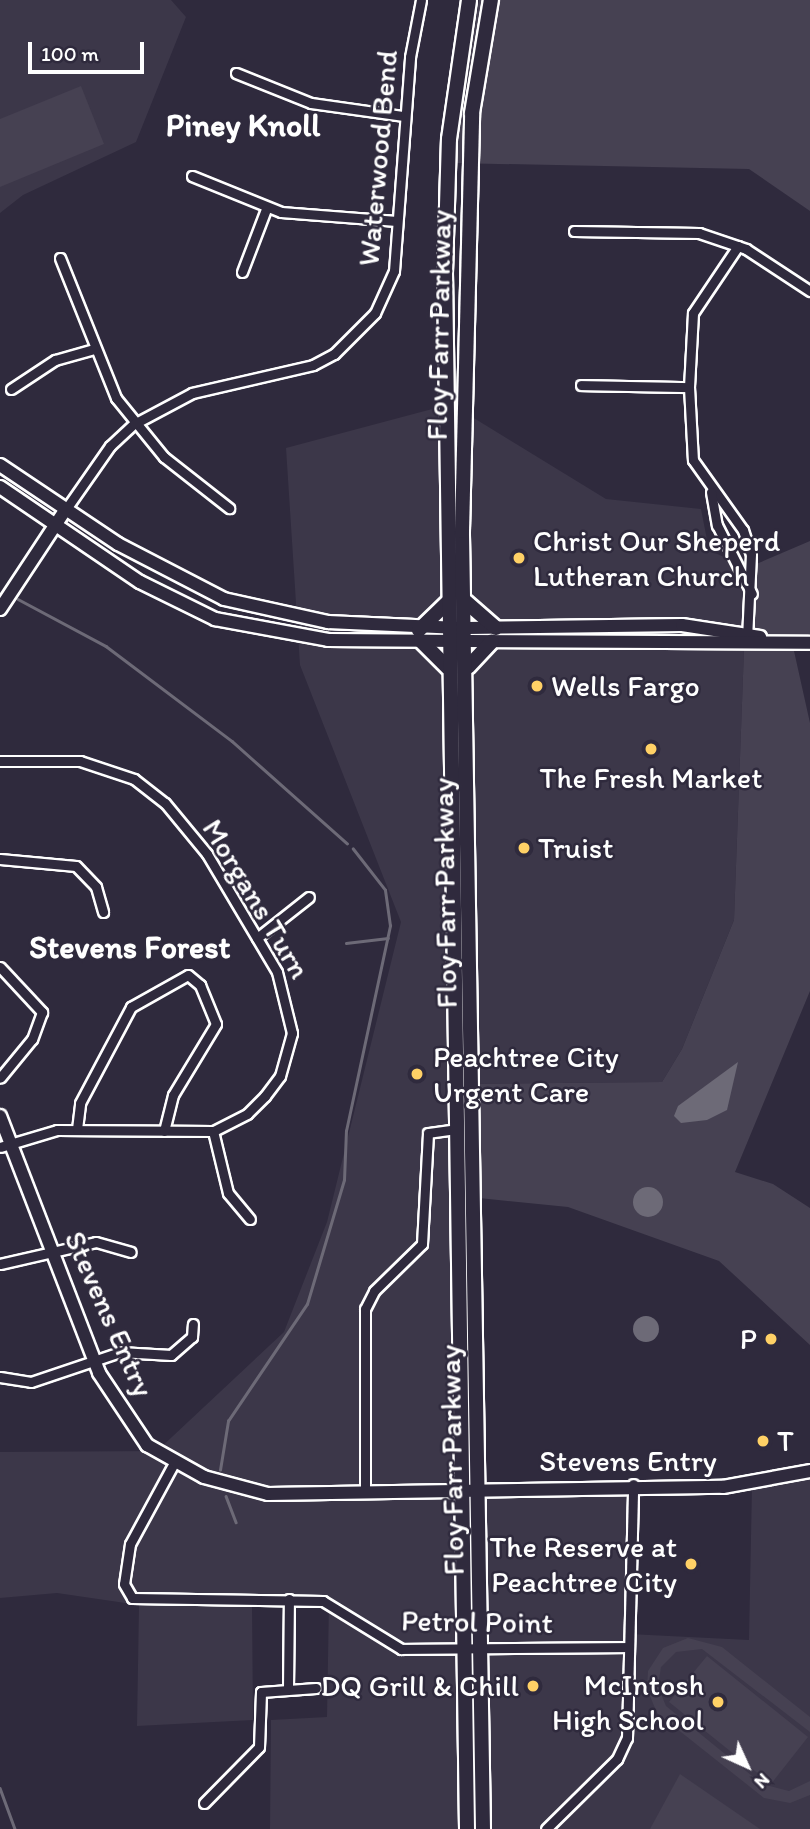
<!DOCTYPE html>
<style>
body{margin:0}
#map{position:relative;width:810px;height:1829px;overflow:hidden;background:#2f2a3d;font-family:Itim,sans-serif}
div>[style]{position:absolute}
.built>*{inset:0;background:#3c3749}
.green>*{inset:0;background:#464152}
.water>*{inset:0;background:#6d6a77}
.round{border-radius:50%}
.stream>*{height:2.5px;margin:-1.25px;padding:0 1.25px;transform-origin:1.25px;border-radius:1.25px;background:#6d6a77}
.roads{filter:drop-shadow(2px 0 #fff) drop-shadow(-2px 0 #fff) drop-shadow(0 2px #fff) drop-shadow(0 -2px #fff)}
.minor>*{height:9px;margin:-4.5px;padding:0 4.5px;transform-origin:4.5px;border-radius:4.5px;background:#2f2a3d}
.tertiary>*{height:12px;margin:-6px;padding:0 6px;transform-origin:6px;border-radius:6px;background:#2f2a3d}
.secondary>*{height:12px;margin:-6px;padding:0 6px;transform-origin:6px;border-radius:6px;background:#2f2a3d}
.primary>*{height:14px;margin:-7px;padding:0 7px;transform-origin:7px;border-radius:7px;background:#2f2a3d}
.dots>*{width:19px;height:19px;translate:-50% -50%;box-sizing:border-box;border:4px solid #2f2a3d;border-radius:50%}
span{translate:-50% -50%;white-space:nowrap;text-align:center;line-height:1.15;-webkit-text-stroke:5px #2f2a3d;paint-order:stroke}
.street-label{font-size:30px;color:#fff}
.poi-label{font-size:30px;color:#fff}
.left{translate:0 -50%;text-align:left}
.right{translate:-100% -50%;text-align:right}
.neighbourhood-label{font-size:32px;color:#fff;font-weight:700}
.north{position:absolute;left:712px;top:1731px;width:70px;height:70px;-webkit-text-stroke:5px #2f2a3d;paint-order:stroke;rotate:135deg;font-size:19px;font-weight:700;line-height:28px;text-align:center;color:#fff}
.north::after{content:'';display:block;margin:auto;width:24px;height:32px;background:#fff;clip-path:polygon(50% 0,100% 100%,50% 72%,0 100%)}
.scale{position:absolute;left:28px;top:42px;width:116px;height:32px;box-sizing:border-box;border:4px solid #fff;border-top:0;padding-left:9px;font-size:21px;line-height:24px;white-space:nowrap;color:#fff;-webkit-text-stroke:5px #2f2a3d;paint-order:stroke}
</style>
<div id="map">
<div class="built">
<i style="clip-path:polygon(0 0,171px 0,186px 17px,136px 142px,23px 195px,0 213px)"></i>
<i style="clip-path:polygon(451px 404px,606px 499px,701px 509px,709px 550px,747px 568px,734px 920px,682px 1049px,662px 1082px,472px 1084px,480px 1349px,470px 1482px,592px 1489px,633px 1484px,629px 1634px,749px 1640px,752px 1485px,810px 1467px,810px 1829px,270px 1829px,271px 1720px,327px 1717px,329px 1600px,252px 1603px,253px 1720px,137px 1726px,139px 1605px,57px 1593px,0 1598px,0 1452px,157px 1451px,284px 1332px,327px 1222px,401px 922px,300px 665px,286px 448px)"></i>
</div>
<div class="green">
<i style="clip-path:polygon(479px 0,810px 0,810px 211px,749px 169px,454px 163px)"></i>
<i style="clip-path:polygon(81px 86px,104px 144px,0 187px,0 119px)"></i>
<i style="clip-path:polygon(810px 541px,810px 651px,794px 651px,810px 723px,810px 991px,735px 1172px,773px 1184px,810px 1208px,810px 1345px,719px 1261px,568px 1207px,479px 1198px,472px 1084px,662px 1082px,682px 1049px,734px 920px,747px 568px)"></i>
<i style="clip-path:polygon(688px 1638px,722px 1647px,810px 1717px,810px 1732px,702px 1649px,676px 1652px,661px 1667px,658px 1687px,666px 1706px,762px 1784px,789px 1791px,810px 1781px,810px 1795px,790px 1803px,764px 1798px,657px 1713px,647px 1689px,648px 1671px,663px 1648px)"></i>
<i style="clip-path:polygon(707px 1656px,808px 1737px,771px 1784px,669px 1702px)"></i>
<i style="clip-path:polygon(680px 1774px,760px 1829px,650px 1829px)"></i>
</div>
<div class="water">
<i style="clip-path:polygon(738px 1062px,727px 1110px,707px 1120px,681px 1123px,674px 1116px,678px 1106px)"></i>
<i class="round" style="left:633px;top:1187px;width:30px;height:30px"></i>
<i class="round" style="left:633px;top:1316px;width:26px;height:26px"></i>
</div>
<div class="stream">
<i style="left:18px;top:599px;width:100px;rotate:28.1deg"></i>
<i style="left:106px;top:646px;width:158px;rotate:37deg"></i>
<i style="left:232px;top:741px;width:154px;rotate:41.6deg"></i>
<i style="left:346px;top:943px;width:42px;rotate:-6.8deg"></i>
<i style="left:220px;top:1470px;width:50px;rotate:-80.7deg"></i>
<i style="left:228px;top:1421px;width:141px;rotate:-56deg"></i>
<i style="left:307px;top:1304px;width:129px;rotate:-73.4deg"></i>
<i style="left:344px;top:1180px;width:49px;rotate:-87.7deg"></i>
<i style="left:346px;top:1131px;width:210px;rotate:-77.9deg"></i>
<i style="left:390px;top:926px;width:36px;rotate:-98deg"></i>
<i style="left:385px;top:890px;width:52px;rotate:-128deg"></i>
<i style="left:226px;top:1496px;width:28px;rotate:69deg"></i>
<i style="left:0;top:1788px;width:44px;rotate:69.9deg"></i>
</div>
<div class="roads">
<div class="minor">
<i style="left:236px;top:73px;width:81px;rotate:21.8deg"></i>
<i style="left:311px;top:103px;width:94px;rotate:8deg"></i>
<i style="left:192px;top:176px;width:96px;rotate:22deg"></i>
<i style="left:281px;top:212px;width:116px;rotate:4.4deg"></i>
<i style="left:574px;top:231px;width:125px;rotate:0.9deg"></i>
<i style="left:699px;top:233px;width:50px;rotate:18.8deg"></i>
<i style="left:746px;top:249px;width:77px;rotate:33.3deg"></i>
<i style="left:738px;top:246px;width:81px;rotate:123.9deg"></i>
<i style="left:693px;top:313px;width:74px;rotate:93.1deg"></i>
<i style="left:689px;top:387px;width:73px;rotate:86.9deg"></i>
<i style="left:693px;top:460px;width:86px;rotate:54.5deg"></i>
<i style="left:743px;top:530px;width:25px;rotate:72deg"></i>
<i style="left:751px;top:554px;width:84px;rotate:92.7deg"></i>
<i style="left:60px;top:258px;width:151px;rotate:68.2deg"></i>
<i style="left:116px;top:398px;width:76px;rotate:50.9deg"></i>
<i style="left:164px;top:457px;width:83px;rotate:38.1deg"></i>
<i style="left:242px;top:272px;width:67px;rotate:-69.1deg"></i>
<i style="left:581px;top:385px;width:108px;rotate:1.1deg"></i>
<i style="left:11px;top:389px;width:53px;rotate:-33.4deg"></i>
<i style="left:55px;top:360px;width:41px;rotate:-15.8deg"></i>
<i style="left:711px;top:492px;width:34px;rotate:80deg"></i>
<i style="left:717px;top:525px;width:77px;rotate:63.1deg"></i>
<i style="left:66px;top:509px;width:77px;rotate:-55.1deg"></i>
<i style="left:110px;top:446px;width:33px;rotate:-43deg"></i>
<i style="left:134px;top:424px;width:66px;rotate:-28.1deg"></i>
<i style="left:192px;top:393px;width:124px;rotate:-13deg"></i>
<i style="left:313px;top:365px;width:24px;rotate:-28deg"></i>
<i style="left:334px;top:354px;width:58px;rotate:-45deg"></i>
<i style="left:375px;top:313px;width:46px;rotate:-65.7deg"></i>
<i style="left:394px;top:271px;width:215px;rotate:-85.7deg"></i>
<i style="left:410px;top:57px;width:58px;rotate:-79.1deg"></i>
<i style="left:0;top:761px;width:80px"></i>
<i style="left:80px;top:761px;width:57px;rotate:18.4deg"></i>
<i style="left:134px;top:779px;width:39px;rotate:38deg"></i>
<i style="left:165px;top:803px;width:66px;rotate:50.5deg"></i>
<i style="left:207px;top:854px;width:137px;rotate:59.3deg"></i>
<i style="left:277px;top:972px;width:63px;rotate:76.2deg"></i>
<i style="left:292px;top:1033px;width:45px;rotate:105.6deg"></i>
<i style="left:280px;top:1076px;width:25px;rotate:127deg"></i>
<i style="left:265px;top:1096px;width:25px;rotate:135deg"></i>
<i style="left:247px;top:1114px;width:38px;rotate:153deg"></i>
<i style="left:213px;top:1131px;width:156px;rotate:-179.6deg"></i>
<i style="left:57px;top:1130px;width:59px;rotate:163.4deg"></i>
<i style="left:0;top:859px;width:76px;rotate:5.3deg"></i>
<i style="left:76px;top:866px;width:29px;rotate:46deg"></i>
<i style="left:96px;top:887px;width:26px;rotate:74deg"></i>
<i style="left:257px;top:938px;width:66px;rotate:-38.3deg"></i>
<i style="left:0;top:967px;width:62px;rotate:47deg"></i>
<i style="left:42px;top:1012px;width:29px;rotate:110deg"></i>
<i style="left:32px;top:1039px;width:50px;rotate:129.4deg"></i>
<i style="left:77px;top:1129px;width:26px;rotate:-83deg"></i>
<i style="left:80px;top:1103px;width:109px;rotate:-62deg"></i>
<i style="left:131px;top:1007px;width:65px;rotate:-29.3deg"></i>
<i style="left:188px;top:975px;width:16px;rotate:40deg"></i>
<i style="left:200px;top:985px;width:42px;rotate:67.7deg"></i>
<i style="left:216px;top:1024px;width:83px;rotate:121.2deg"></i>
<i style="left:173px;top:1095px;width:37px;rotate:104deg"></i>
<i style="left:213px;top:1131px;width:64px;rotate:76.4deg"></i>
<i style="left:228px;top:1193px;width:34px;rotate:50deg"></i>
<i style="left:0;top:1264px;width:98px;rotate:-12.9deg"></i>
<i style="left:96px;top:1242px;width:36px;rotate:16deg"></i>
<i style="left:0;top:1377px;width:31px;rotate:9deg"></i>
<i style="left:31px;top:1382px;width:94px;rotate:-18.6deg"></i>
<i style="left:120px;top:1352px;width:51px;rotate:3.4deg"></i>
<i style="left:171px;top:1355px;width:28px;rotate:-41deg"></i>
<i style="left:192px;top:1337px;width:13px;rotate:-86deg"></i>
<i style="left:174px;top:1463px;width:92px;rotate:118.5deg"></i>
<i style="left:130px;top:1544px;width:40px;rotate:98.5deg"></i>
<i style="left:124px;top:1584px;width:16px;rotate:60deg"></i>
<i style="left:132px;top:1598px;width:191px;rotate:0.9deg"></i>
<i style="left:323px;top:1601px;width:92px;rotate:31.6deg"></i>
<i style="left:401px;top:1649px;width:227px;rotate:-0.5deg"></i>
<i style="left:365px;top:1489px;width:180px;rotate:-90deg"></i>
<i style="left:365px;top:1309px;width:20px;rotate:-63deg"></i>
<i style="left:374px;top:1291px;width:67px;rotate:-44.4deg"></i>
<i style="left:422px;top:1244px;width:111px;rotate:-86.9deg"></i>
<i style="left:428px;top:1133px;width:29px;rotate:-8deg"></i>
<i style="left:288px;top:1689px;width:90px;rotate:-89.4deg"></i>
<i style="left:204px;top:1803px;width:78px;rotate:-45.5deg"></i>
<i style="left:259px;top:1747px;width:55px;rotate:-87.9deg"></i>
<i style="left:261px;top:1692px;width:55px;rotate:-4.2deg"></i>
<i style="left:546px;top:1829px;width:100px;rotate:-44.6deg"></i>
<i style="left:617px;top:1759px;width:23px;rotate:-65deg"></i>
<i style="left:627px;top:1738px;width:254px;rotate:-88.6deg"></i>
</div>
<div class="tertiary">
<i style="left:0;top:609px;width:120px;rotate:-56.6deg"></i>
<i style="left:467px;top:628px;width:215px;rotate:-0.8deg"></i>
<i style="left:682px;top:625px;width:79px;rotate:8.7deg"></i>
<i style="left:467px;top:641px;width:343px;rotate:0.3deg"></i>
<i style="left:0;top:1116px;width:275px;rotate:68.9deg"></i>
<i style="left:99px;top:1373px;width:87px;rotate:56.3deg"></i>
<i style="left:147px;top:1445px;width:65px;rotate:29.3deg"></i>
<i style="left:204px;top:1477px;width:66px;rotate:14.9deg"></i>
<i style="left:268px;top:1494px;width:455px;rotate:-0.9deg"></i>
<i style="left:723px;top:1487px;width:88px;rotate:-10.4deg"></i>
</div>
<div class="secondary">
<i style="left:0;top:465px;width:142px;rotate:33.8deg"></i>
<i style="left:118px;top:544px;width:119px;rotate:27.4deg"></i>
<i style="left:224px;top:599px;width:107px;rotate:12.5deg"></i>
<i style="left:328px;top:622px;width:131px;rotate:2.6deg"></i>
<i style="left:0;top:487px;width:169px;rotate:34.2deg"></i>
<i style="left:140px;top:582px;width:84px;rotate:26.3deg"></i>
<i style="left:215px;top:619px;width:115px;rotate:10.5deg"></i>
<i style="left:328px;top:640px;width:132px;rotate:0.4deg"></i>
</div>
<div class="primary">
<i style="left:465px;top:601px;width:41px;rotate:41.1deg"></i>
<i style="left:419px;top:630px;width:42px;rotate:-44deg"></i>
<i style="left:421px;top:641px;width:38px;rotate:45deg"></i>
<i style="left:468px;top:667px;width:35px;rotate:-47deg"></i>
<i style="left:467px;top:1829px;width:1556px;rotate:-90.81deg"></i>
<i style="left:445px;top:273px;width:134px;rotate:-88.3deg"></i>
<i style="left:449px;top:139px;width:140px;rotate:-81.8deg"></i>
<i style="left:483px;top:1829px;width:1298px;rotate:-90.93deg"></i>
<i style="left:462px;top:531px;width:418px;rotate:-88.6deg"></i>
<i style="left:472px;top:113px;width:115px;rotate:-80.5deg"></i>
</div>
</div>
<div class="dots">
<i style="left:519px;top:558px;background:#ffd166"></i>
<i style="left:537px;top:686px;background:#ffd166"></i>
<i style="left:651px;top:749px;background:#ffd166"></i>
<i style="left:524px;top:848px;background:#ffd166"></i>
<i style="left:417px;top:1074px;background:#ffd166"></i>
<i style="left:771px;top:1339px;background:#ffd166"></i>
<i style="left:763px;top:1441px;background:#ffd166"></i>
<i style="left:691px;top:1564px;background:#ffd166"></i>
<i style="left:533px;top:1686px;background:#ffd166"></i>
<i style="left:718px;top:1702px;background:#ffd166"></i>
</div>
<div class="street-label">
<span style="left:378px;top:158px;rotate:-85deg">Waterwood Bend</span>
<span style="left:439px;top:325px;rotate:-89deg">Floy Farr Parkway</span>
<span style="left:445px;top:893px;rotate:-91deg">Floy Farr Parkway</span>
<span style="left:256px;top:899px;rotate:59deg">Morgans Turn</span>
<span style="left:109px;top:1314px;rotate:66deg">Stevens Entry</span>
<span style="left:452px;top:1460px;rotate:-91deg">Floy Farr Parkway</span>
<span style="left:628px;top:1461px">Stevens Entry</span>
<span style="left:477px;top:1622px;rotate:1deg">Petrol Point</span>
</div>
<div class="poi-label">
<span class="left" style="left:533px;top:558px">Christ Our Sheperd<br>Lutheran Church</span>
<span class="left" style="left:551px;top:686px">Wells Fargo</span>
<span style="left:651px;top:778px">The Fresh Market</span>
<span class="left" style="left:538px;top:848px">Truist</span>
<span class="left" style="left:433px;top:1074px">Peachtree City<br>Urgent Care</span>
<span class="right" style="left:757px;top:1339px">P</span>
<span class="left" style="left:777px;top:1441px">T</span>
<span class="right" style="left:677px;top:1564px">The Reserve at<br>Peachtree City</span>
<span class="right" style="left:704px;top:1702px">McIntosh<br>High School</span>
<span class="right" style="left:519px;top:1686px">DQ Grill &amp; Chill</span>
</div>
<div class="neighbourhood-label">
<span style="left:243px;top:125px">Piney Knoll</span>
<span style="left:130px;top:947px">Stevens Forest</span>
</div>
<div class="north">N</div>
<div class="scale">100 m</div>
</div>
